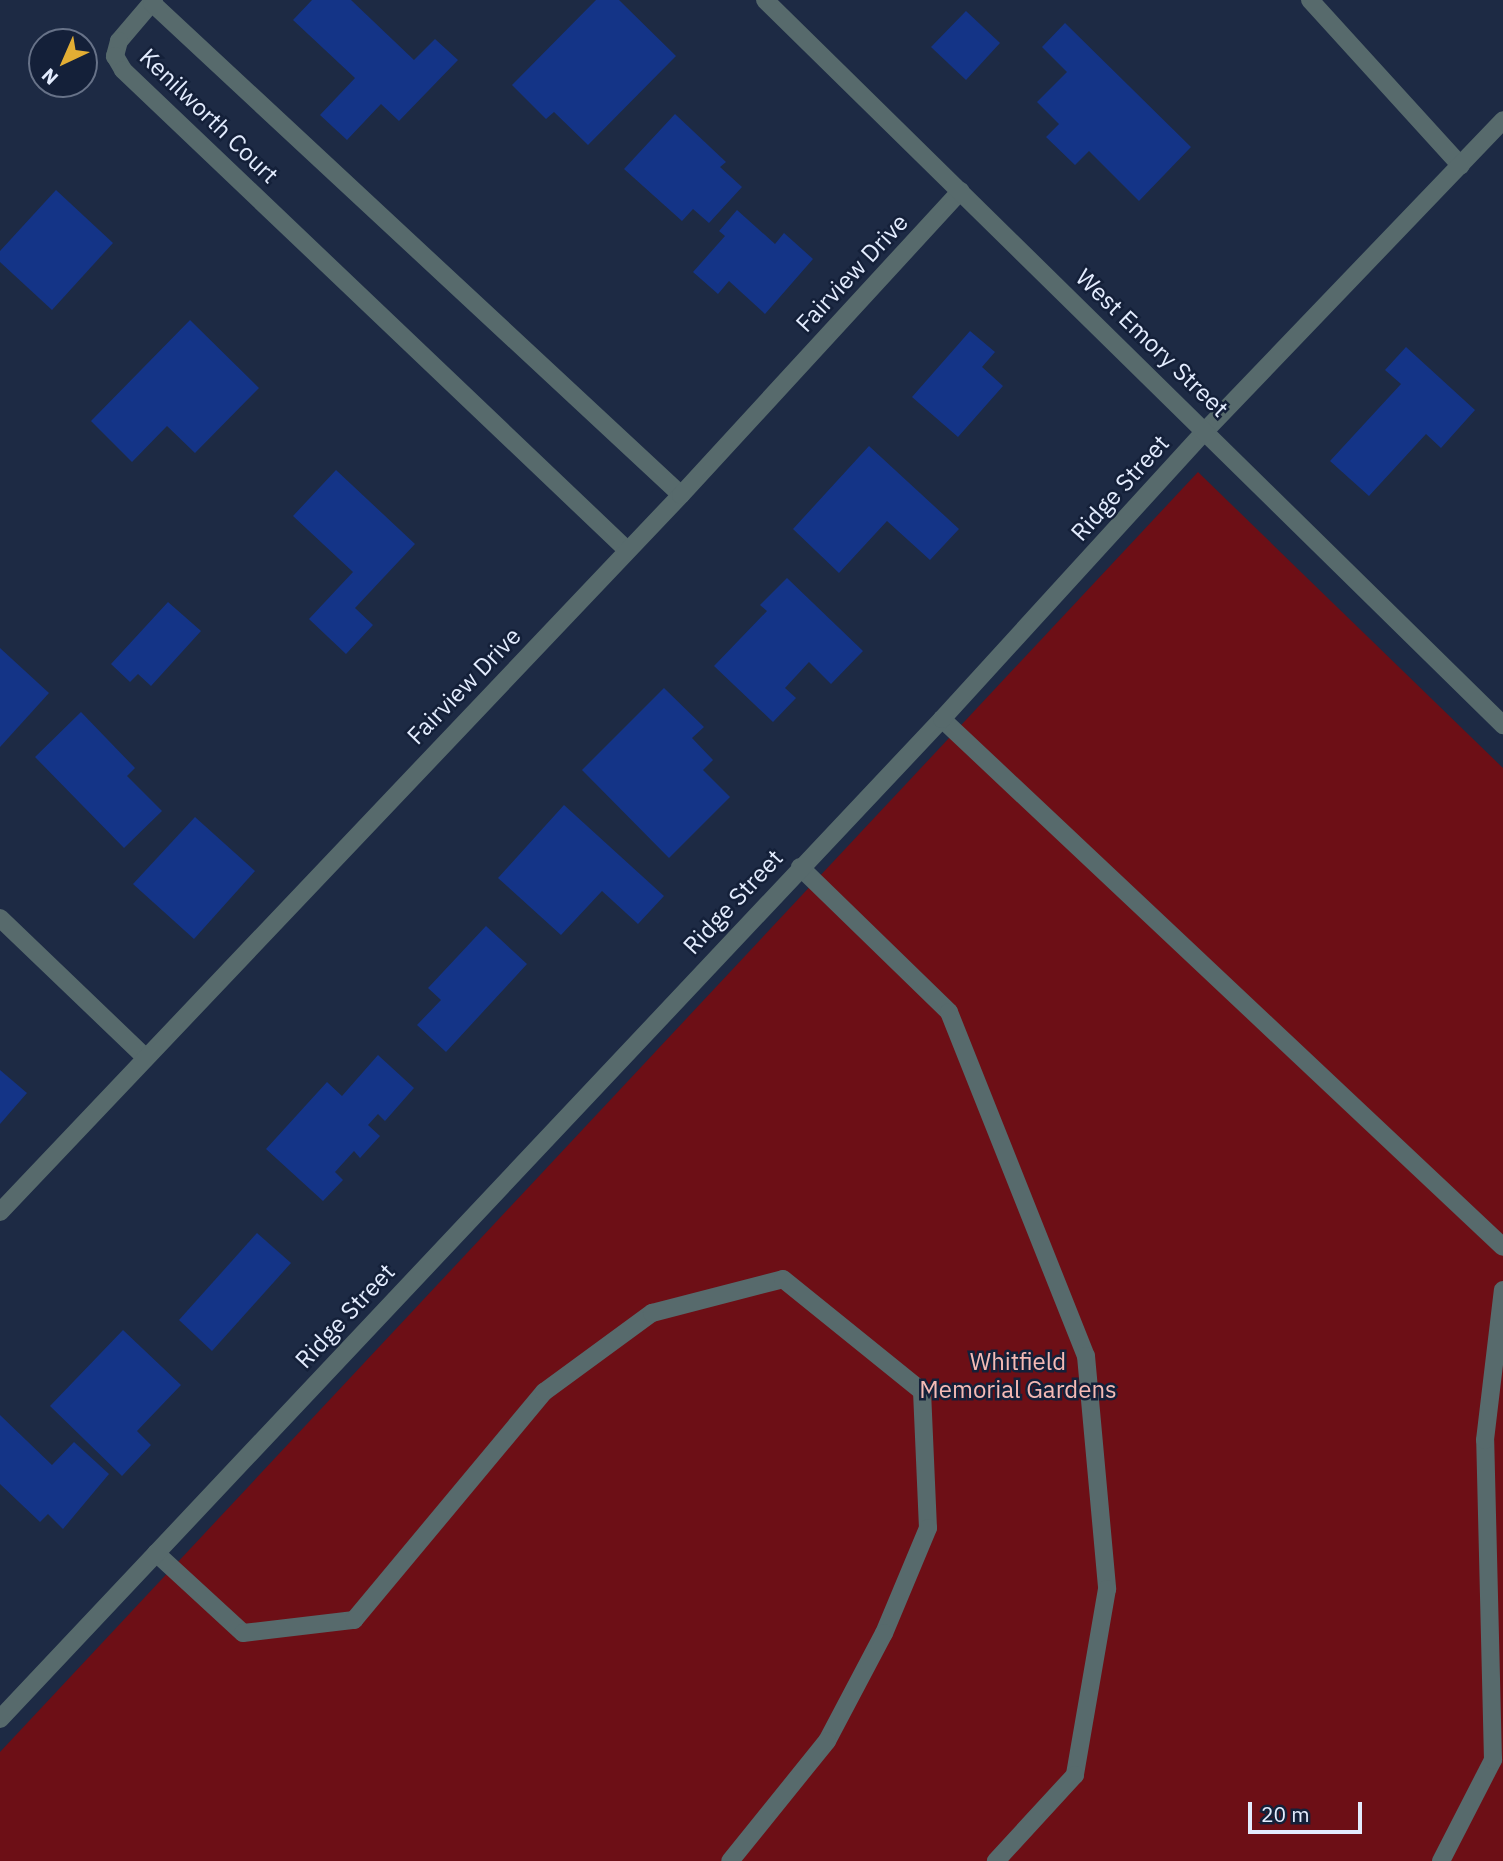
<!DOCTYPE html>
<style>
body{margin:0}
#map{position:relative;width:1503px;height:1861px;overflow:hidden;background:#1d2a44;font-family:"IBM Plex Sans",sans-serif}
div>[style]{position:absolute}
.green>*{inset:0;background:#6d0f16}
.building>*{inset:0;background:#143487}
.service>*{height:18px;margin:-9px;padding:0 9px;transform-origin:9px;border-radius:9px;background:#576a6c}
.minor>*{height:18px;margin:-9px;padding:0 9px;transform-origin:9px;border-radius:9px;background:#576a6c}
.tertiary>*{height:18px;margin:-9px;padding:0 9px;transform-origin:9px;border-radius:9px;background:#576a6c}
span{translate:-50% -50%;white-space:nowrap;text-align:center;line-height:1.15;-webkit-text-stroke:5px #142039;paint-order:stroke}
.street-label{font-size:24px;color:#e3ecfe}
.park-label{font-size:24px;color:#f5bab5}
.north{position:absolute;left:28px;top:28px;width:70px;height:70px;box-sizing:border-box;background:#142039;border:2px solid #677288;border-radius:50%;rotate:224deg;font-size:19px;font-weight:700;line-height:28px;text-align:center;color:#e3ecfe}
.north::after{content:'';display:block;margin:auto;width:24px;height:32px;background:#e3ae34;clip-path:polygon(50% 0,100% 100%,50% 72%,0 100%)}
.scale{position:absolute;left:1248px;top:1802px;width:114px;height:32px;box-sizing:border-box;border:4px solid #e3ecfe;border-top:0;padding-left:9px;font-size:21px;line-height:24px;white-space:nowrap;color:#e3ecfe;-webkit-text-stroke:5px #142039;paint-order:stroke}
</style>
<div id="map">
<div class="green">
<i style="clip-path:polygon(1198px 472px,1503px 768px,1503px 1861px,0 1861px,0 1752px)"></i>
</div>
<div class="building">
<i style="clip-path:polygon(312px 0,351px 0,414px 60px,435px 39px,458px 60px,399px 121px,381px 104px,347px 140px,320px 115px,355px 78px,293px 20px)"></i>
<i style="clip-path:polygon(596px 0,619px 0,676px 56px,588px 145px,554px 112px,546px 119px,512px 85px)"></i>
<i style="clip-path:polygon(966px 11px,1000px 43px,966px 80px,931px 47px)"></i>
<i style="clip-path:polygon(1065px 23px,1191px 147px,1139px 201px,1089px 151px,1075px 165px,1046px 137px,1059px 124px,1037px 102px,1067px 72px,1042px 47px)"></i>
<i style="clip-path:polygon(675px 114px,726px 162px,720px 167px,742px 187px,709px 223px,693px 209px,682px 221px,624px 169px)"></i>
<i style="clip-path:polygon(56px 190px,113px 243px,52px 310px,0 262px,0 251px)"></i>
<i style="clip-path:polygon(737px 210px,775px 244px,784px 233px,813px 259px,765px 314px,729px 281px,718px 294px,693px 272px,725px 236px,719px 231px)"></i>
<i style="clip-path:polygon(190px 320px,259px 388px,195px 453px,167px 426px,132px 462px,91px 421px)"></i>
<i style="clip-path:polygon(970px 331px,995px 352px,982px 367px,1003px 386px,958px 437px,912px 397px)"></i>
<i style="clip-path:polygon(1406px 347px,1475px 410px,1441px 448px,1426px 434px,1369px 496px,1330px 461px,1401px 384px,1385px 370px)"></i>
<i style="clip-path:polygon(869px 446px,959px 529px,930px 560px,887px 521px,839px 573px,793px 529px)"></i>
<i style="clip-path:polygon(336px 470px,415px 544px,355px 608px,373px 625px,346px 654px,309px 619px,353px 572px,293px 516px)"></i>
<i style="clip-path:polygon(787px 578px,863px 651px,831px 684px,809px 662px,785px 688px,796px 698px,773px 722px,714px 666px,767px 611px,760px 605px)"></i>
<i style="clip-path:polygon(168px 602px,201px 631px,151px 686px,138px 674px,130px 682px,111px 664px)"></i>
<i style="clip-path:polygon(0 648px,49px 693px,0 747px)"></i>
<i style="clip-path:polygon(664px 688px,704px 727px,692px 738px,713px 760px,703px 770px,730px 797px,669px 858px,582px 770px)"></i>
<i style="clip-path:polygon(81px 712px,135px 768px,127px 776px,162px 811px,124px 848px,35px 757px)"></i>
<i style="clip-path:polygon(564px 805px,664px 896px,638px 924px,602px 891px,561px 935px,498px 878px)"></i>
<i style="clip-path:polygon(195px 817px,255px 871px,194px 939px,133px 884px)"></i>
<i style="clip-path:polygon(486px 926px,527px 964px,446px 1052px,417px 1025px,441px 1000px,428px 988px)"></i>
<i style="clip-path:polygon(378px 1055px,414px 1088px,385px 1121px,378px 1114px,368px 1125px,380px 1136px,360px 1158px,354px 1151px,335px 1172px,343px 1180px,323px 1201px,266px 1149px,327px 1082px,342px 1096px)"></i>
<i style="clip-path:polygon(0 1070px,27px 1093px,0 1124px)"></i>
<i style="clip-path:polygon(257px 1233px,291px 1263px,212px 1351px,179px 1320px)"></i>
<i style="clip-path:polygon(123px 1330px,181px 1385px,137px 1431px,151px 1445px,122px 1476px,50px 1406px)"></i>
<i style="clip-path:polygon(0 1415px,52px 1465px,74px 1442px,109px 1474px,63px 1529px,48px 1514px,40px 1522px,0 1484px)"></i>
</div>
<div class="service">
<i style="left:942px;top:719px;width:770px;rotate:43.26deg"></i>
<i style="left:800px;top:867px;width:208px;rotate:44.2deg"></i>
<i style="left:949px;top:1012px;width:370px;rotate:68.3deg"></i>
<i style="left:1086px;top:1356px;width:234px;rotate:84.8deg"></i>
<i style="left:1107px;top:1589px;width:189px;rotate:99.8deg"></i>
<i style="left:1075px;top:1775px;width:117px;rotate:132.6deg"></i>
<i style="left:156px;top:1553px;width:118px;rotate:42.6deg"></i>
<i style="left:243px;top:1633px;width:112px;rotate:-6.7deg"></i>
<i style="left:354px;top:1620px;width:297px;rotate:-50.2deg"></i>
<i style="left:544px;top:1392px;width:134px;rotate:-36.2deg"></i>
<i style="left:652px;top:1313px;width:135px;rotate:-14.5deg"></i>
<i style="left:783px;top:1279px;width:179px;rotate:38.9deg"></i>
<i style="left:922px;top:1391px;width:137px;rotate:87.5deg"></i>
<i style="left:928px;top:1528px;width:114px;rotate:112.7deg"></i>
<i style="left:884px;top:1633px;width:122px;rotate:117.8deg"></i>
<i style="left:827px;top:1741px;width:154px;rotate:128.9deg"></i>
<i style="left:1441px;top:1861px;width:114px;rotate:-62.8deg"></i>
<i style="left:1493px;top:1760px;width:320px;rotate:-91.4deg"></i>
<i style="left:1485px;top:1440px;width:151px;rotate:-83.2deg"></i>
</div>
<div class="minor">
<i style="left:154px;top:0;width:54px;rotate:130.5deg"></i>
<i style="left:119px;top:41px;width:16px;rotate:105deg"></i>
<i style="left:115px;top:56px;width:16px;rotate:60deg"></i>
<i style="left:123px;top:70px;width:696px;rotate:43.6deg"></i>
<i style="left:1310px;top:0;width:224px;rotate:47.7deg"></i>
<i style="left:152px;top:3px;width:722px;rotate:42.92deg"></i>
<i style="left:0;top:918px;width:199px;rotate:43.8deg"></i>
<i style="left:0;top:1212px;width:989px;rotate:-46.48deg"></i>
<i style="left:681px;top:495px;width:413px;rotate:-47.4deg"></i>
<i style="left:0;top:1719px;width:1374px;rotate:-46.71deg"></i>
<i style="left:942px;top:719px;width:391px;rotate:-47.6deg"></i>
<i style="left:1206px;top:430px;width:429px;rotate:-46.2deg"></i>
</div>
<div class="tertiary">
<i style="left:765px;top:0;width:1035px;rotate:44.49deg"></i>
</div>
<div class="street-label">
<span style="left:209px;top:116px;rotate:44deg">Kenilworth Court</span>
<span style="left:852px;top:273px;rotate:-47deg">Fairview Drive</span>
<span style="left:1152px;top:343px;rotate:44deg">West Emory Street</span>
<span style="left:1120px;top:488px;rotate:-48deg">Ridge Street</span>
<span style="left:464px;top:686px;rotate:-46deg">Fairview Drive</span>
<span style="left:733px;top:902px;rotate:-47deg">Ridge Street</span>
<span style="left:345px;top:1316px;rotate:-47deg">Ridge Street</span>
</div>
<div class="park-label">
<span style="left:1018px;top:1376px">Whitfield<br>Memorial Gardens</span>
</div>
<div class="north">N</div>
<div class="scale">20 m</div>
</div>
